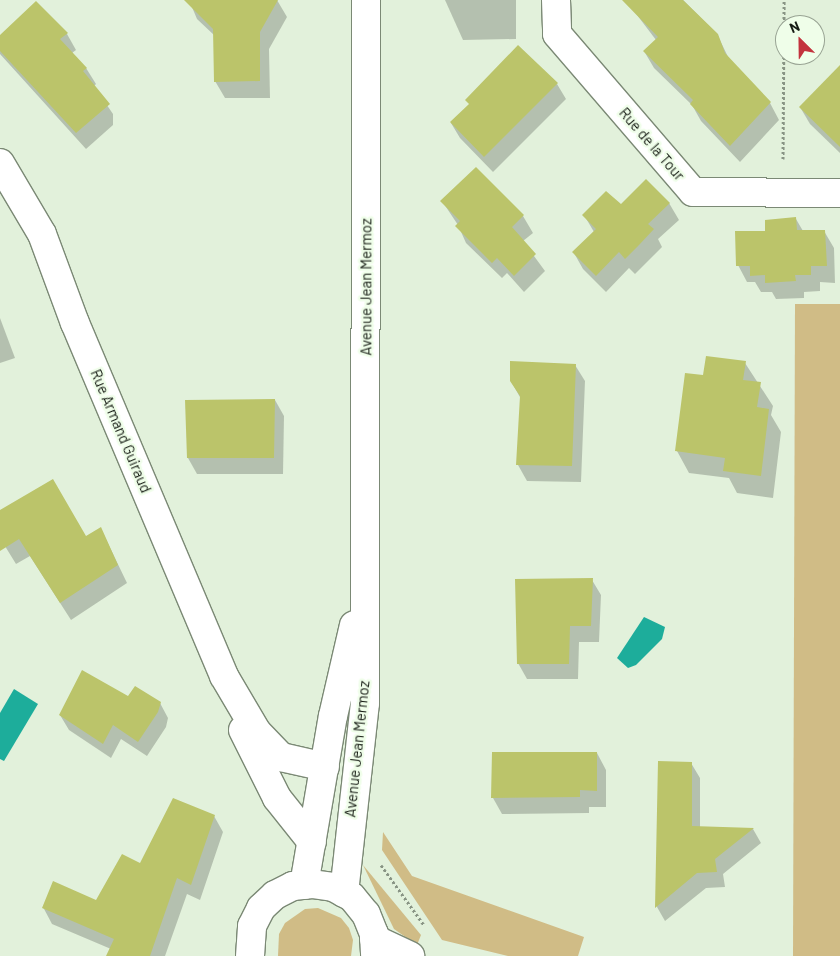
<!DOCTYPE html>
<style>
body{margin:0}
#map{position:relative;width:840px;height:956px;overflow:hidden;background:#e2f1db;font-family:Barlow,sans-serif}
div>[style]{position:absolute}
.green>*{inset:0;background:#d0bc86}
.water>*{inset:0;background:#1dad9b}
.shadow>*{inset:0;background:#0003}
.building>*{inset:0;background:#bbc46a}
.path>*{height:3px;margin-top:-1.5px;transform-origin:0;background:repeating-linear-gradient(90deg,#889484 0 2.5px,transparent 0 5px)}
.roads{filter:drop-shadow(1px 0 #7b8975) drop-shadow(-1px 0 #7b8975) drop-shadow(0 1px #7b8975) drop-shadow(0 -1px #7b8975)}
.minor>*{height:28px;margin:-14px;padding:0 14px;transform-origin:14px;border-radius:14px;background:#fff}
.tertiary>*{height:28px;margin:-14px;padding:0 14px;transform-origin:14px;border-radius:14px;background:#fff}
span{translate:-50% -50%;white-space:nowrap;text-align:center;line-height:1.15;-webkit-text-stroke:5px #effee9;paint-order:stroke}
.street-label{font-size:15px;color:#151b13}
.north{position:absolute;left:775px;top:15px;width:50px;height:50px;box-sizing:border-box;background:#effee9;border:1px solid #98a393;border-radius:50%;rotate:337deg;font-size:14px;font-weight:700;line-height:20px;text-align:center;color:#151b13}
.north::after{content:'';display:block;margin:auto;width:18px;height:22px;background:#c3333d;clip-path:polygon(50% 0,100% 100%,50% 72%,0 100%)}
</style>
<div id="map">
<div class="green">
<i style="clip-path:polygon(795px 304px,840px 304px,840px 956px,793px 956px)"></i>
<i style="clip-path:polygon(383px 832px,412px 876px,584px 937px,578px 956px,508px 956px,442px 940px,382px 850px)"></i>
<i style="clip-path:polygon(363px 865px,421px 935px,417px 945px,394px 929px)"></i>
<i style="clip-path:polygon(318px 908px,341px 918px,349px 928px,353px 940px,351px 956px,278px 956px,279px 934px,285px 923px,305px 909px)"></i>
</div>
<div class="water">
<i style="clip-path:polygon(644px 617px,665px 627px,662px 639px,636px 665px,628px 668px,617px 658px)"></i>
<i style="clip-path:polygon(14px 689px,38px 704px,4px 761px,0 759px,0 713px)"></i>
</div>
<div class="shadow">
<i style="clip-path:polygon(189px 0,277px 0,287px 17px,269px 49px,270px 98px,225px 98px,215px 81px,215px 36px,197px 19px)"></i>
<i style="clip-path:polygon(445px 0,516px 0,516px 39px,463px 40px)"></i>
<i style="clip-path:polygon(646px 0,683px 0,717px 34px,730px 61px,770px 103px,779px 120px,740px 162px,701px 121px,692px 105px,654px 68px,644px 51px,656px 40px,634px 11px)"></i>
<i style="clip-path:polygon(36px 3px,67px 34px,76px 50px,72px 53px,86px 68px,96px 84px,94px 86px,113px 114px,113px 125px,86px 149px,0 54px,0 37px)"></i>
<i style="clip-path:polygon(840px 67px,840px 153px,810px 124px,800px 107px)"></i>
<i style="clip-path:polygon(557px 84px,566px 99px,493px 172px,460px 138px,451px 123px,470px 105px,467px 100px)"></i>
<i style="clip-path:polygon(476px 168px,523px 216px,533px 233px,523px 241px,545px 271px,524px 292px,507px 273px,502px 278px,466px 243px,458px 225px,442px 201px)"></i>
<i style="clip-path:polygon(669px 203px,679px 220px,658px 239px,662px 247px,635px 274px,629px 268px,606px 292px,583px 269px,574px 253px,594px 232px,584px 215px,621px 206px)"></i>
<i style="clip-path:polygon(796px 219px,803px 231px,824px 231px,834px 248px,835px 283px,820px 282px,820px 291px,804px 292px,804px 298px,776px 299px,772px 292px,761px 292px,755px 282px,747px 282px,738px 265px,766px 232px)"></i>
<i style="clip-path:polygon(0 318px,15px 358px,0 363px)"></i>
<i style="clip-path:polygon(745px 363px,773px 406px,771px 415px,781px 432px,773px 498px,737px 493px,729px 478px,689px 473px,677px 451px)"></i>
<i style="clip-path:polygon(575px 365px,585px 381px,581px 482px,527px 481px,518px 465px,521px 399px,511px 381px)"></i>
<i style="clip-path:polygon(275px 400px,284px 416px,283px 474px,197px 474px,188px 458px,187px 401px)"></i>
<i style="clip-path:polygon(0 512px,86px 538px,101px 529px,127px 583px,71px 620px,30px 556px,16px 564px,0 538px)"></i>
<i style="clip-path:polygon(592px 580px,601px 595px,599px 642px,579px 642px,578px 679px,527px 679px,518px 663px)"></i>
<i style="clip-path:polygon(129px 698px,160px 703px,168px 718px,166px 727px,147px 756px,121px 739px,111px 758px,69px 730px,60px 715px)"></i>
<i style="clip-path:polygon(597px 753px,606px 770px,606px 807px,589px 807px,589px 813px,502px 814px,493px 798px)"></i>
<i style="clip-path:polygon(659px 762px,691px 763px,700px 778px,700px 828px,753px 829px,761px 843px,723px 874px,725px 887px,706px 888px,665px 921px,657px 907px)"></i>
<i style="clip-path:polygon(214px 816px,223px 832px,200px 900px,187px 894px,165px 956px,108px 956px,111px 949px,52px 924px,43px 907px,97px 902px,141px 865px)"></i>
</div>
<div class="building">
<i style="clip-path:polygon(184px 0,278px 0,260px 32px,260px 81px,214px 82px,213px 29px)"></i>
<i style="clip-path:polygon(622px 0,683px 0,718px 34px,725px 53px,771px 102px,730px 146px,690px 104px,693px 100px,643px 51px,658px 37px)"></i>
<i style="clip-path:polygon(36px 1px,68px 33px,60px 39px,87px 68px,83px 71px,110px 104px,76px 133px,0 51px,0 35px)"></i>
<i style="clip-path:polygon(518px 45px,558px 83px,484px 157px,450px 122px,469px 104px,465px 100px)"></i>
<i style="clip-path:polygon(840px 65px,840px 147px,799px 107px)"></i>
<i style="clip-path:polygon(476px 167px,524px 215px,512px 227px,536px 254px,514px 276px,497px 258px,492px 263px,455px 226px,460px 221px,440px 201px)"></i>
<i style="clip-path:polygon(646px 179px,670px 203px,648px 224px,654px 229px,639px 245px,625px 259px,619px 252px,596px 276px,572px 252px,596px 229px,582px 215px,606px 191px,621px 204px)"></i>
<i style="clip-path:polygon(796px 217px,797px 230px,825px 230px,827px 266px,811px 266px,811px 275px,795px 275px,796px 281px,765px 283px,765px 275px,750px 276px,750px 266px,736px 266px,735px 231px,765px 231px,765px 220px)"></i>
<i style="clip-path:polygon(706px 356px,746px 361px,743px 380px,761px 382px,757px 407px,769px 409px,761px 476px,723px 471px,725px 458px,675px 451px,685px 373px,703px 375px)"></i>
<i style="clip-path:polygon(510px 361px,576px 364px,572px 466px,516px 465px,520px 396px,510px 381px)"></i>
<i style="clip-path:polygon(275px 399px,274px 458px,187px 458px,185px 400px)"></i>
<i style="clip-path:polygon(53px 479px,86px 536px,101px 527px,118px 565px,60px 603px,19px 539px,0 551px,0 510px)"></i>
<i style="clip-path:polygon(593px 578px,591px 626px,570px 626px,569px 664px,517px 664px,515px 579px)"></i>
<i style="clip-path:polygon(82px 670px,128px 696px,135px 686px,161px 702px,158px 712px,138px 742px,113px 725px,103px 744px,59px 715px)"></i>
<i style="clip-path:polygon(492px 752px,597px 752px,597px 791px,580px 790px,580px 797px,491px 798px)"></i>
<i style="clip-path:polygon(658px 761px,692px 762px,692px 826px,754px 828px,715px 859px,717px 872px,697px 873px,655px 908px)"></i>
<i style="clip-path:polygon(173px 798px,215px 815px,191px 885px,177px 878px,150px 956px,106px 956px,114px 939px,42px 908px,53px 881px,96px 900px,122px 854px,140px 863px)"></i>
</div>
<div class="path">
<i style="left:783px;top:159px;width:159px;rotate:-89.6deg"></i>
<i style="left:381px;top:865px;width:74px;rotate:54.4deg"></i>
</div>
<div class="roads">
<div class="minor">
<i style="left:556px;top:0;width:34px;rotate:88deg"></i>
<i style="left:557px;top:34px;width:208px;rotate:49.3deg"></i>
<i style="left:693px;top:192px;width:147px;rotate:0.4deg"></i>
<i style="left:0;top:163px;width:82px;rotate:59.4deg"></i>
<i style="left:42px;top:234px;width:95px;rotate:69.7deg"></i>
<i style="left:75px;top:323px;width:383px;rotate:67.1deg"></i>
<i style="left:224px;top:676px;width:65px;rotate:59.5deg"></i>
<i style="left:257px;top:732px;width:35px;rotate:46deg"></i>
<i style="left:281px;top:757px;width:45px;rotate:12.8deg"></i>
<i style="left:243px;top:730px;width:76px;rotate:63.4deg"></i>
<i style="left:277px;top:798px;width:56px;rotate:51.5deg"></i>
<i style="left:374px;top:939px;width:40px;rotate:25deg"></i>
</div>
<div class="tertiary">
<i style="left:304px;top:885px;width:171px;rotate:-80.3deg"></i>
<i style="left:333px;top:716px;width:93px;rotate:-77deg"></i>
<i style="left:344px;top:893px;width:191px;rotate:-83.7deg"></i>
<i style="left:365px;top:703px;width:703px;rotate:-89.92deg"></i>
<i style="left:250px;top:956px;width:30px;rotate:-86deg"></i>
<i style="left:252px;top:926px;width:20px;rotate:-63deg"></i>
<i style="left:261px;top:908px;width:19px;rotate:-43deg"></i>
<i style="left:275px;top:895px;width:20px;rotate:-27deg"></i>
<i style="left:293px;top:886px;width:19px;rotate:-6deg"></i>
<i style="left:312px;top:884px;width:21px;rotate:8deg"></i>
<i style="left:333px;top:887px;width:21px;rotate:28deg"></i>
<i style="left:352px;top:897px;width:22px;rotate:51deg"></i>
<i style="left:366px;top:914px;width:22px;rotate:68deg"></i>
<i style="left:374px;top:934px;width:22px;rotate:87deg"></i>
</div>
</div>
<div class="street-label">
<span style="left:652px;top:144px;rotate:49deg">Rue de la Tour</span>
<span style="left:366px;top:287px;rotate:-90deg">Avenue Jean Mermoz</span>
<span style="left:121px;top:431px;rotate:67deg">Rue Armand Guiraud</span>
<span style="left:357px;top:749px;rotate:-84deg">Avenue Jean Mermoz</span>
</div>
<div class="north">N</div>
</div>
